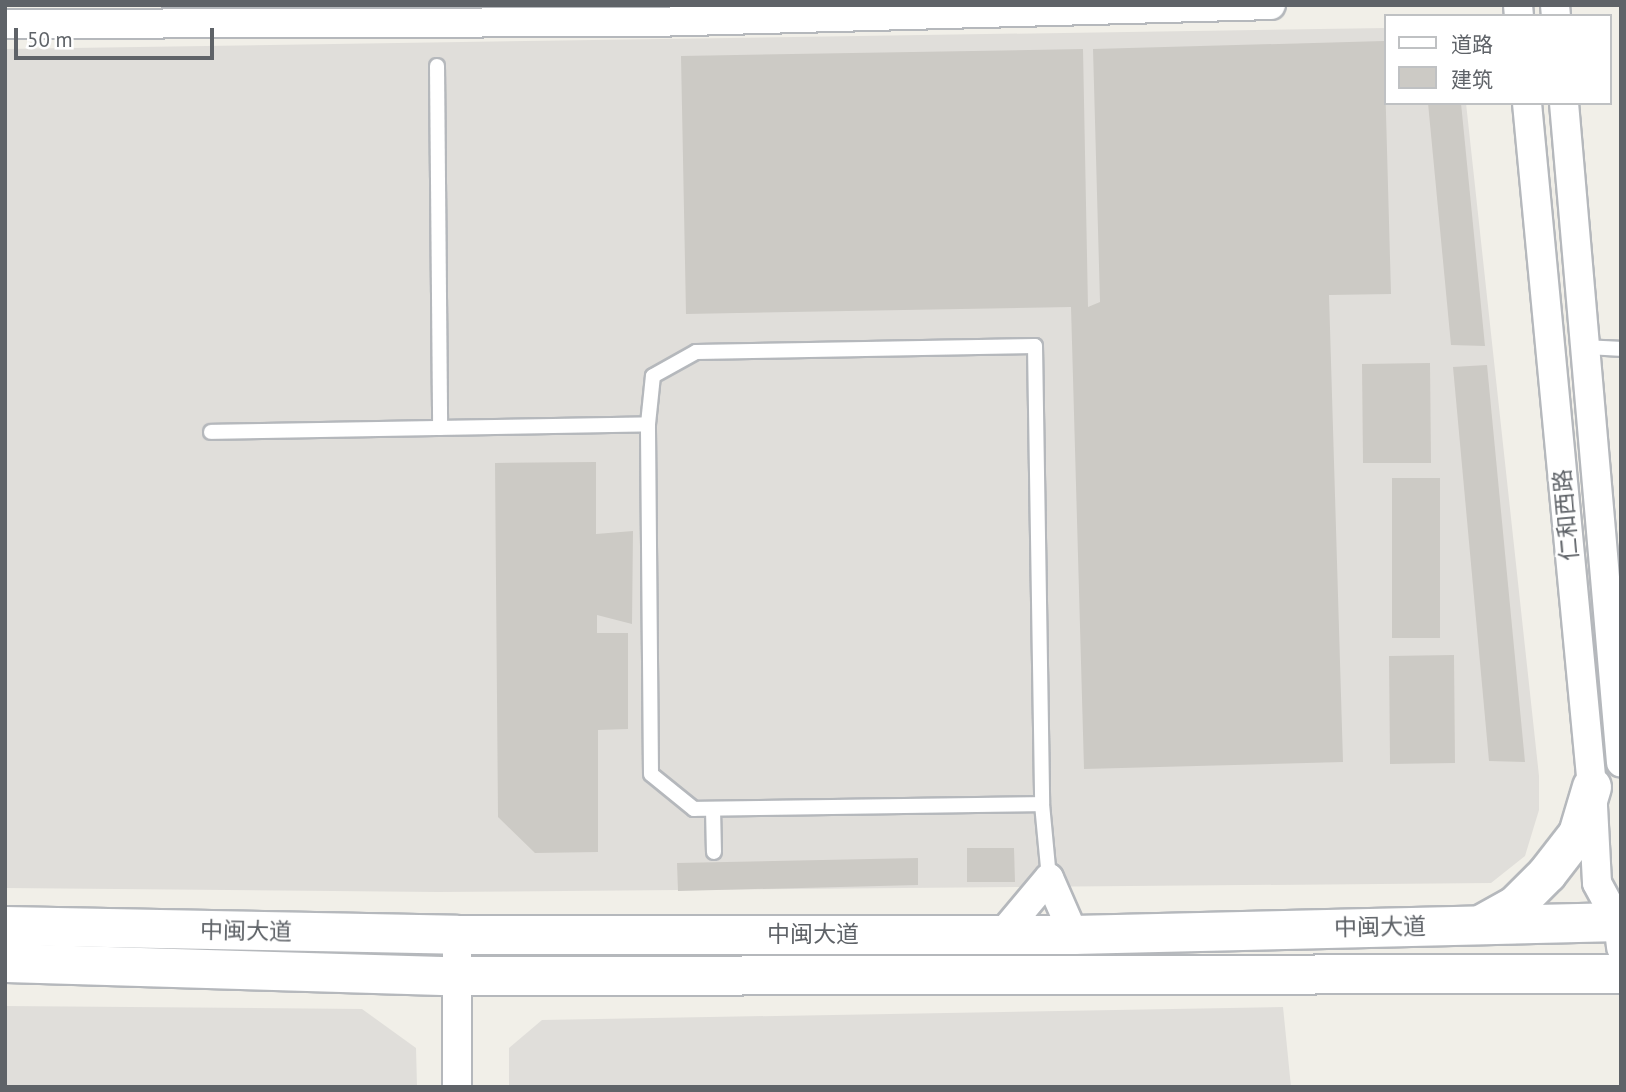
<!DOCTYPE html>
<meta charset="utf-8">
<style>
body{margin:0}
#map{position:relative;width:1626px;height:1092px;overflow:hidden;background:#f1efe8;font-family:"PT Sans","Noto Sans SC",sans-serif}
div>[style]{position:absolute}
.industrial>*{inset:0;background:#e0deda}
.building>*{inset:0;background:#cccac5}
.roads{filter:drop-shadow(2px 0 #b5b8bc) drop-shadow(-2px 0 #b5b8bc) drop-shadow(0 2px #b5b8bc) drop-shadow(0 -2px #b5b8bc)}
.lane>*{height:14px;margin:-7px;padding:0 7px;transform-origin:7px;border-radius:7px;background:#fff}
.street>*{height:28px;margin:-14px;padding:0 14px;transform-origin:14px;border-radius:14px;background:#fff}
.secondary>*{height:38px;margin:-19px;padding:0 19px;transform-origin:19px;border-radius:19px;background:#fff}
span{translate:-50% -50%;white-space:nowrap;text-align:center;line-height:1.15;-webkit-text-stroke:5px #fff;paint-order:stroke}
.street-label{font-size:23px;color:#5f6368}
.frame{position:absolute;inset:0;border:7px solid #5f6368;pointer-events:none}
.legend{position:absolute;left:1384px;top:14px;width:228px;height:91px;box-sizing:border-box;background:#fff;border:2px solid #bfc1c3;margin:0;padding:9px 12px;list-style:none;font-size:21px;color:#5f6368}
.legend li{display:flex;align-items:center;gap:14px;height:35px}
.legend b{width:35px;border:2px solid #bfc1c3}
.scale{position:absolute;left:14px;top:28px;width:200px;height:32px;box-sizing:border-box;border:4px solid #5f6368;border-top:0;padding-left:9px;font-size:21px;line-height:24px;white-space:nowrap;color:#5f6368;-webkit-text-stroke:5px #fff;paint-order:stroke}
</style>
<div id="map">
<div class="industrial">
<i style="clip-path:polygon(1386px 28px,1386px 103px,1466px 103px,1539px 776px,1539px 810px,1525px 856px,1491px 883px,438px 892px,5px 888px,5px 49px)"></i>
<i style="clip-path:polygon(5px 1006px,362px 1009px,416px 1048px,417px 1087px,5px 1087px)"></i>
<i style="clip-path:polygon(1283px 1007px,1291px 1087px,509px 1087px,509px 1048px,542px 1020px)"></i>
</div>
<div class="building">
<i style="clip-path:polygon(1384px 41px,1391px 294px,1329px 295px,1343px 762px,1084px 769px,1071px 307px,686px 314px,681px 56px,1083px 49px,1088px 307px,1100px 302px,1093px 49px)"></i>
<i style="clip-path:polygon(1428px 103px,1461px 103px,1485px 346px,1451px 345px)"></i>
<i style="clip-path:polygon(1430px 363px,1431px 463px,1363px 463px,1362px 364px)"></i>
<i style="clip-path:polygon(1487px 365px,1525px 762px,1489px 761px,1453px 367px)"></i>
<i style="clip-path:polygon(596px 462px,596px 534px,633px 531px,632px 624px,597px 615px,597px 633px,628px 633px,628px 729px,598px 730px,598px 852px,535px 853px,498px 817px,495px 463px)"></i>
<i style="clip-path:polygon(1392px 478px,1440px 478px,1440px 638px,1392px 638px)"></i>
<i style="clip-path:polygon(1454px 655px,1455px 763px,1390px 764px,1389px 656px)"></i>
<i style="clip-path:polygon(967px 848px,1014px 848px,1015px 882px,967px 882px)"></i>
<i style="clip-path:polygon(918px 858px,918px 885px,678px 891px,677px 863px)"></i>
</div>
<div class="roads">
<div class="lane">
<i style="left:437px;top:66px;width:362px;rotate:89.5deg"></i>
<i style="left:1585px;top:347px;width:36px;rotate:3deg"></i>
<i style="left:211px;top:432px;width:437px;rotate:-1deg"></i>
<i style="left:1042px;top:804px;width:348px;rotate:179.2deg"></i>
<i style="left:694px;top:809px;width:55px;rotate:-140.9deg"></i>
<i style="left:651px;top:774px;width:350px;rotate:-90.5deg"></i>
<i style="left:648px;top:424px;width:48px;rotate:-84.1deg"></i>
<i style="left:653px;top:376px;width:49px;rotate:-29.2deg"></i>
<i style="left:696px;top:352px;width:339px;rotate:-1deg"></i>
<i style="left:1035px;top:346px;width:458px;rotate:89.1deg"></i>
<i style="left:1042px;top:804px;width:74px;rotate:84.6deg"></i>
<i style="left:713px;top:809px;width:43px;rotate:88.7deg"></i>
</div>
<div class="street">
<i style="left:1518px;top:5px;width:11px;rotate:85deg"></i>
<i style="left:1555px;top:5px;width:11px;rotate:85deg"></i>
<i style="left:5px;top:24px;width:647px;rotate:-0.18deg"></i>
<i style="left:652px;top:22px;width:619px;rotate:-1.57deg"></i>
<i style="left:1527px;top:103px;width:687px;rotate:84.57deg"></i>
<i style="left:1592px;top:787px;width:96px;rotate:87deg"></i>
<i style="left:1597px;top:883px;width:44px;rotate:61.7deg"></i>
<i style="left:1618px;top:922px;width:26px;rotate:83deg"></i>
<i style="left:1564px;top:103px;width:662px;rotate:85.06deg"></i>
<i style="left:1002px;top:934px;width:73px;rotate:-50deg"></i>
<i style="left:1049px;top:878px;width:62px;rotate:66.3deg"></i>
<i style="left:457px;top:935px;width:152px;rotate:90deg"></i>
</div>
<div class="secondary">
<i style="left:1482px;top:924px;width:39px;rotate:-29deg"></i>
<i style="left:1516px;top:905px;width:44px;rotate:-45deg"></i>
<i style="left:1547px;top:874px;width:51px;rotate:-52.2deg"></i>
<i style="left:1578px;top:834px;width:49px;rotate:-73.4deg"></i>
<i style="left:5px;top:926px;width:452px;rotate:1.1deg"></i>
<i style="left:457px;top:935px;width:617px"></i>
<i style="left:1074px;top:935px;width:547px;rotate:-1.36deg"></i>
<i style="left:5px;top:963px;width:451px;rotate:1.7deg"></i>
<i style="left:456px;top:976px;width:1165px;rotate:-0.1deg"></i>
</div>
</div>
<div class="street-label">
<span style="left:1566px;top:515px;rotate:-95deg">仁和西路</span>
<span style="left:1380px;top:927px;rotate:-1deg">中闽大道</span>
<span style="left:246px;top:931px;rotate:1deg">中闽大道</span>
<span style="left:813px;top:934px">中闽大道</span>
</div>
<div class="frame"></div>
<ul class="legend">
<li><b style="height:9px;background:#fff"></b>道路</li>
<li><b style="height:19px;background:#cccac5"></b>建筑</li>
</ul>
<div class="scale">50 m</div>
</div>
